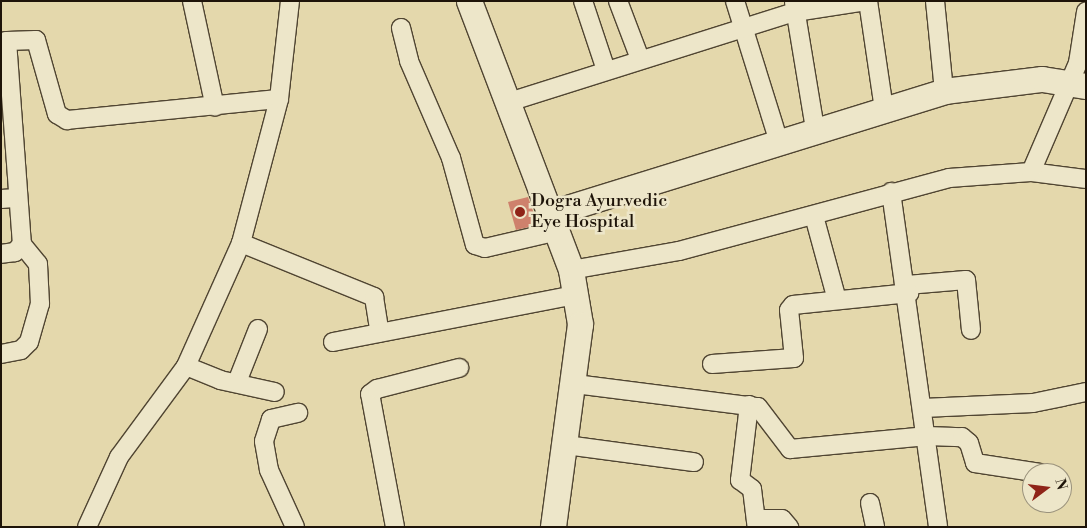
<!DOCTYPE html>
<style>
body{margin:0}
#map{position:relative;width:1087px;height:528px;overflow:hidden;background:#e4d8ac;font-family:"Libre Bodoni",serif}
div>[style]{position:absolute}
.building>*{inset:0;background:#ce816c}
.roads{filter:drop-shadow(1px 0 #504532) drop-shadow(-1px 0 #504532) drop-shadow(0 1px #504532) drop-shadow(0 -1px #504532)}
.street>*{height:18px;margin:-9px;padding:0 9px;transform-origin:9px;border-radius:9px;background:#ede6c9}
.secondary>*{height:25px;margin:-12.5px;padding:0 12.5px;transform-origin:12.5px;border-radius:12.5px;background:#ede6c9}
.dots>*{width:14px;height:14px;translate:-50% -50%;box-sizing:border-box;border:2px solid #ede6c9;border-radius:50%}
span{translate:-50% -50%;white-space:nowrap;text-align:center;line-height:1.15;-webkit-text-stroke:5px #ede6c9;paint-order:stroke}
.poi-label{font-size:18px;color:#1e1409}
.left{translate:0 -50%;text-align:left}
.frame{position:absolute;inset:0;border:2px solid #1e1409;pointer-events:none}
.north{position:absolute;left:1022px;top:463px;width:50px;height:50px;box-sizing:border-box;background:#ede6c9;border:1px solid #9a927c;border-radius:50%;rotate:75deg;font-size:14px;font-weight:700;line-height:20px;text-align:center;color:#1e1409}
.north::after{content:'';display:block;margin:auto;width:18px;height:22px;background:#8f2418;clip-path:polygon(50% 0,100% 100%,50% 72%,0 100%)}
</style>
<div id="map">
<div class="building">
<i style="clip-path:polygon(528px 197px,538px 225px,516px 230px,508px 202px)"></i>
</div>
<div class="roads">
<div class="street">
<i style="left:192px;top:1px;width:108px;rotate:77.8deg"></i>
<i style="left:583px;top:1px;width:73px;rotate:71.6deg"></i>
<i style="left:618px;top:1px;width:62px;rotate:69.2deg"></i>
<i style="left:735px;top:1px;width:148px;rotate:72.7deg"></i>
<i style="left:868px;top:1px;width:109px;rotate:81.6deg"></i>
<i style="left:935px;top:1px;width:90px;rotate:84.3deg"></i>
<i style="left:794px;top:2px;width:129px;rotate:80.6deg"></i>
<i style="left:401px;top:28px;width:34px;rotate:76deg"></i>
<i style="left:409px;top:61px;width:106px;rotate:66.6deg"></i>
<i style="left:451px;top:158px;width:90px;rotate:74.6deg"></i>
<i style="left:475px;top:245px;width:10px;rotate:17deg"></i>
<i style="left:485px;top:248px;width:75px;rotate:-13.1deg"></i>
<i style="left:7px;top:41px;width:29px;rotate:-2deg"></i>
<i style="left:36px;top:40px;width:77px;rotate:74.2deg"></i>
<i style="left:57px;top:114px;width:12px;rotate:31deg"></i>
<i style="left:67px;top:120px;width:213px;rotate:-5.7deg"></i>
<i style="left:1px;top:42px;width:6px;rotate:-9deg"></i>
<i style="left:7px;top:41px;width:204px;rotate:85.8deg"></i>
<i style="left:22px;top:244px;width:11px;rotate:131deg"></i>
<i style="left:15px;top:252px;width:14px;rotate:172deg"></i>
<i style="left:509px;top:102px;width:300px;rotate:-17.5deg"></i>
<i style="left:795px;top:12px;width:72px;rotate:-8.8deg"></i>
<i style="left:1031px;top:172px;width:55px;rotate:7.3deg"></i>
<i style="left:891px;top:192px;width:338px;rotate:82deg"></i>
<i style="left:1px;top:199px;width:16px;rotate:-4deg"></i>
<i style="left:814px;top:216px;width:87px;rotate:74.7deg"></i>
<i style="left:241px;top:243px;width:144px;rotate:22.1deg"></i>
<i style="left:374px;top:297px;width:36px;rotate:81deg"></i>
<i style="left:571px;top:270px;width:110px;rotate:-10deg"></i>
<i style="left:679px;top:251px;width:280px;rotate:-15.1deg"></i>
<i style="left:949px;top:178px;width:82px;rotate:-4.2deg"></i>
<i style="left:1031px;top:172px;width:119px;rotate:-66.7deg"></i>
<i style="left:1078px;top:63px;width:52px;rotate:-81.1deg"></i>
<i style="left:907px;top:285px;width:59px;rotate:-4.8deg"></i>
<i style="left:966px;top:280px;width:50px;rotate:84.3deg"></i>
<i style="left:333px;top:342px;width:247px;rotate:-11deg"></i>
<i style="left:1px;top:354px;width:20px;rotate:-11deg"></i>
<i style="left:21px;top:350px;width:11px;rotate:-45deg"></i>
<i style="left:29px;top:342px;width:40px;rotate:-74deg"></i>
<i style="left:40px;top:304px;width:40px;rotate:-92.9deg"></i>
<i style="left:38px;top:264px;width:26px;rotate:-129deg"></i>
<i style="left:712px;top:364px;width:82px;rotate:-4.2deg"></i>
<i style="left:794px;top:358px;width:48px;rotate:-95.9deg"></i>
<i style="left:789px;top:310px;width:6px;rotate:-51deg"></i>
<i style="left:793px;top:305px;width:117px;rotate:-5.9deg"></i>
<i style="left:186px;top:366px;width:37px;rotate:22deg"></i>
<i style="left:220px;top:380px;width:56px;rotate:12.3deg"></i>
<i style="left:237px;top:382px;width:57px;rotate:-68.4deg"></i>
<i style="left:575px;top:384px;width:184px;rotate:7.2deg"></i>
<i style="left:758px;top:407px;width:53px;rotate:52.7deg"></i>
<i style="left:790px;top:449px;width:138px;rotate:-5.4deg"></i>
<i style="left:927px;top:436px;width:35px;rotate:2deg"></i>
<i style="left:962px;top:437px;width:9px;rotate:41deg"></i>
<i style="left:969px;top:443px;width:21px;rotate:73deg"></i>
<i style="left:975px;top:463px;width:66px;rotate:8.7deg"></i>
<i style="left:749px;top:405px;width:76px;rotate:96.8deg"></i>
<i style="left:740px;top:480px;width:15px;rotate:37deg"></i>
<i style="left:752px;top:489px;width:38px;rotate:83deg"></i>
<i style="left:923px;top:408px;width:110px;rotate:-2.6deg"></i>
<i style="left:1033px;top:403px;width:54px;rotate:-11.7deg"></i>
<i style="left:566px;top:445px;width:129px;rotate:7.6deg"></i>
<i style="left:870px;top:503px;width:25px;rotate:78deg"></i>
<i style="left:756px;top:519px;width:26px"></i>
<i style="left:782px;top:519px;width:11px;rotate:49deg"></i>
<i style="left:87px;top:527px;width:77px;rotate:-65.4deg"></i>
<i style="left:119px;top:457px;width:113px;rotate:-53.6deg"></i>
<i style="left:186px;top:366px;width:135px;rotate:-65.9deg"></i>
<i style="left:241px;top:243px;width:149px;rotate:-75.2deg"></i>
<i style="left:279px;top:99px;width:99px;rotate:-83.6deg"></i>
<i style="left:295px;top:527px;width:63px;rotate:-114.5deg"></i>
<i style="left:269px;top:470px;width:29px;rotate:-100deg"></i>
<i style="left:264px;top:441px;width:23px;rotate:-72deg"></i>
<i style="left:271px;top:419px;width:28px;rotate:-13deg"></i>
<i style="left:395px;top:527px;width:135px;rotate:-100.6deg"></i>
<i style="left:370px;top:394px;width:9px;rotate:-36deg"></i>
<i style="left:377px;top:389px;width:85px;rotate:-14.4deg"></i>
</div>
<div class="secondary">
<i style="left:469px;top:1px;width:288px;rotate:69.2deg"></i>
<i style="left:571px;top:270px;width:55px;rotate:80.5deg"></i>
<i style="left:580px;top:324px;width:205px;rotate:97.6deg"></i>
<i style="left:551px;top:213px;width:412px;rotate:-17.2deg"></i>
<i style="left:944px;top:91px;width:99px;rotate:-7deg"></i>
<i style="left:1042px;top:79px;width:45px;rotate:9deg"></i>
</div>
</div>
<div class="dots">
<i style="left:520px;top:212px;background:#8f2418"></i>
</div>
<div class="poi-label">
<span class="left" style="left:531px;top:212px">Dogra Ayurvedic<br>Eye Hospital</span>
</div>
<div class="frame"></div>
<div class="north">N</div>
</div>
